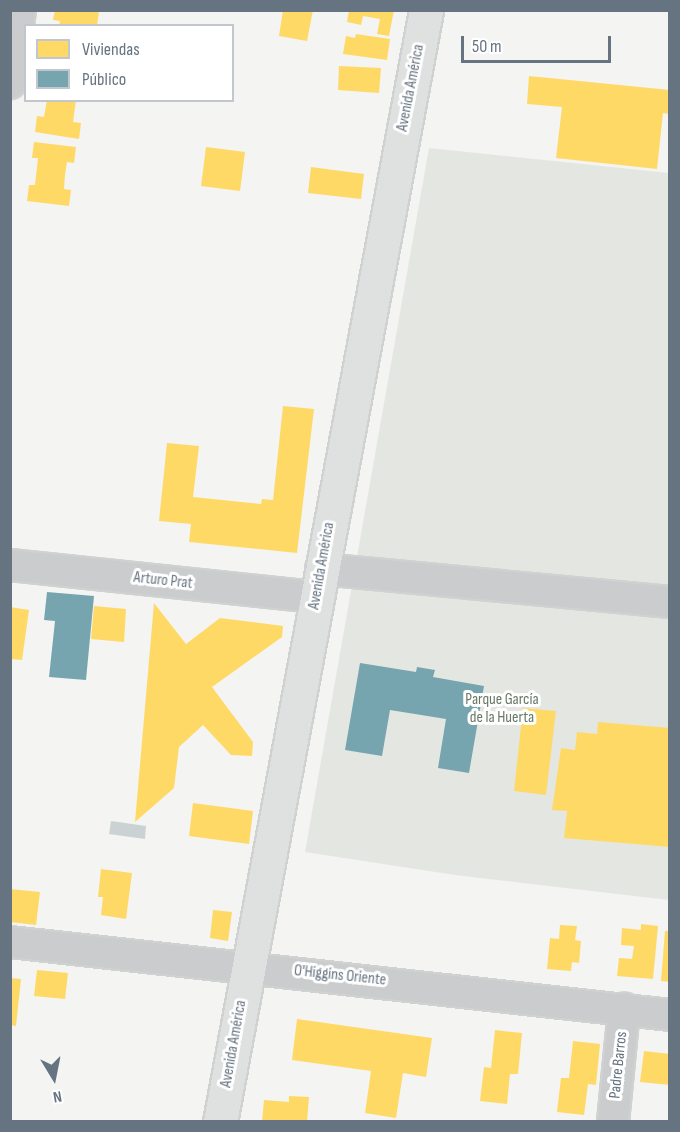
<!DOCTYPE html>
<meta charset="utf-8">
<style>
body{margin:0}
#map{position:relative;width:680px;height:1132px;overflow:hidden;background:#f4f4f3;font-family:"Sofia Sans Condensed",sans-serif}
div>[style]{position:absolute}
.green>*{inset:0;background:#e4e7e1}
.water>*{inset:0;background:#cbd2d4}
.homes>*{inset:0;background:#ffd966}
.public>*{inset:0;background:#76a5af}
.roads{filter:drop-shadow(2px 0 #d0d1d1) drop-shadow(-2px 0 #d0d1d1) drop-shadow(0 2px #d0d1d1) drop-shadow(0 -2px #d0d1d1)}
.minor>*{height:30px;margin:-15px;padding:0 15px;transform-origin:15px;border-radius:15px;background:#cacccd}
.major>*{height:33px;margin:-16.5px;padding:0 16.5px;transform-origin:16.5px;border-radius:16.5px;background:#dfe0e0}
span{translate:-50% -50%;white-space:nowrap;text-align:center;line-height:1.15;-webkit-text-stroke:6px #fff;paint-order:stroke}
.street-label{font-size:16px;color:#667481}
.park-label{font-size:16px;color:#687865}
.frame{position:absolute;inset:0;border:12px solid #667481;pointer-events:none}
.legend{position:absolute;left:24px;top:24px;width:210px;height:78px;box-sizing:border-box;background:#fff;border:2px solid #c2c7cd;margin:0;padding:8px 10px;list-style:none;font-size:18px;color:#667481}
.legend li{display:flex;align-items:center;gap:12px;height:30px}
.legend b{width:30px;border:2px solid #c2c7cd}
.north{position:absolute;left:24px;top:1048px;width:60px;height:60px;-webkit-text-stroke:4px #fff;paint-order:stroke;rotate:170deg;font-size:16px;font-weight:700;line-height:24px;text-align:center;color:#667481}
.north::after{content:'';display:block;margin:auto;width:21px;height:27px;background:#667481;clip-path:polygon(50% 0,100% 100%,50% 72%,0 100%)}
.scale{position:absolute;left:461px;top:36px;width:150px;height:27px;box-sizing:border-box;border:3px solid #667481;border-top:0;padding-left:8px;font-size:18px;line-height:21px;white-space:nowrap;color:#667481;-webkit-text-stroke:4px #fff;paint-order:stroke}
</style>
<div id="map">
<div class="green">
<i style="clip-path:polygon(429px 148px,669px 173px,669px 900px,455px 875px,305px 852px)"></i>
</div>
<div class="water">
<i style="clip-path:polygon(111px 821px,146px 826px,145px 839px,109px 834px)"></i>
</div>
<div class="homes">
<i style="clip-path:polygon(55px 10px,99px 11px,97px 26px,59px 26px,60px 21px,53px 20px)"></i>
<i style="clip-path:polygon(283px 10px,313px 10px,307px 41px,279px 36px)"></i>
<i style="clip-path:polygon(349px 10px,394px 10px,389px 36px,377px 34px,380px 19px,363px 16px,361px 25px,347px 22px)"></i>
<i style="clip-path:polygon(356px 34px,390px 39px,387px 60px,343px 54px,346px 36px,355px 38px)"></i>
<i style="clip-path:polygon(339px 66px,381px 68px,379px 93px,338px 90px)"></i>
<i style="clip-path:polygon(529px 76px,670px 90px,670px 114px,663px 113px,657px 169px,556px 158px,562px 107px,527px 104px)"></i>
<i style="clip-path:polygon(47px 100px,76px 100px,73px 122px,81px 123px,79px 139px,35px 132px,37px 116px,44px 117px)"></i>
<i style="clip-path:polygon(34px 142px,76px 147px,74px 163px,67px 162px,65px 175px,64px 189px,71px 190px,69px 206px,27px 201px,29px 185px,35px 185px,38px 158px,32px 158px)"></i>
<i style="clip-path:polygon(206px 147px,245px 152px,240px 191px,201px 186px)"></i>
<i style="clip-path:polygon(311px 167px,364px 174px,361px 199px,308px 193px)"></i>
<i style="clip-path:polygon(283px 406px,314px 409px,297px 553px,189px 542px,191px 524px,159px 521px,167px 443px,199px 446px,193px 497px,261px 504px,262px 499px,273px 500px)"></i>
<i style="clip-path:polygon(154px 603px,186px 644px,220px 618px,283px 626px,282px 637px,212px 687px,253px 742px,252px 756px,231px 755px,203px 725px,179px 747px,174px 788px,135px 822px)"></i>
<i style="clip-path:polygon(94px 606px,126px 609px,124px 642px,91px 639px)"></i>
<i style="clip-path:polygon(10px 607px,29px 610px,22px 660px,10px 659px)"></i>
<i style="clip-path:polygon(523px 708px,556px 711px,546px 795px,514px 791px)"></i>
<i style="clip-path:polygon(598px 722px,670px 728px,670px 847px,564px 838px,567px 811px,552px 810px,561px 748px,575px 750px,577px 732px,597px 734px)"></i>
<i style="clip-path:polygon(193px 803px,253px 811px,249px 844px,189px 836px)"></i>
<i style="clip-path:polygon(101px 869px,132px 873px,126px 919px,101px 915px,103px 897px,98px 897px)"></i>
<i style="clip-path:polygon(10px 889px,40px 892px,36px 925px,10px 922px)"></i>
<i style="clip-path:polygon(213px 910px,232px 912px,228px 941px,210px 938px)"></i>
<i style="clip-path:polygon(641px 924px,658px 926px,653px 979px,617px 976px,619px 958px,632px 959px,634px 946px,621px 945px,622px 928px,641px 930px)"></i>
<i style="clip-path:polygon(560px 925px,577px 926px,575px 940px,581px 941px,579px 963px,572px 962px,571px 971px,547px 969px,550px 938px,559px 939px)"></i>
<i style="clip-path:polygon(665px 931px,670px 931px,670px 982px,661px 981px)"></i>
<i style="clip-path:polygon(37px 970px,68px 973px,65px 999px,34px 996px)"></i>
<i style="clip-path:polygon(10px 978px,21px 979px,16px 1026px,10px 1025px)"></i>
<i style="clip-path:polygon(297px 1019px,432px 1038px,426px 1077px,403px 1073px,396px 1118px,365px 1113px,371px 1071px,292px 1060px)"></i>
<i style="clip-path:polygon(495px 1030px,522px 1033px,518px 1074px,510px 1074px,507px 1104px,480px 1101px,484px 1067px,491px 1068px)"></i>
<i style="clip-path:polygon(573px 1041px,600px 1044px,596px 1085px,588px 1084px,584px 1115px,557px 1112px,561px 1078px,569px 1078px)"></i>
<i style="clip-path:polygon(644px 1051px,670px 1054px,670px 1085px,640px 1082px)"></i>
<i style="clip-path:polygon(289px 1096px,309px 1097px,307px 1122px,262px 1122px,264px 1100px,289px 1102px)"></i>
</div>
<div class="public">
<i style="clip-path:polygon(47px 592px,94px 596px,86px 680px,49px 677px,55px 621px,44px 620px)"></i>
<i style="clip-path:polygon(360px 663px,416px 672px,417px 667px,435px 670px,433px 677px,484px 686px,469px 773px,438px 768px,446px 719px,390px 710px,382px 756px,345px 750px)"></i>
</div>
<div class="roads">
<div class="minor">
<i style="left:10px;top:83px;width:74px;rotate:-82.2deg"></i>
<i style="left:10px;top:565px;width:308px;rotate:6deg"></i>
<i style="left:321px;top:569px;width:351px;rotate:5.4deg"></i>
<i style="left:10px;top:942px;width:664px;rotate:6.31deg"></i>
<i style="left:613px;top:1122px;width:114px;rotate:-84.4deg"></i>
</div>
<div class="major">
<i style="left:220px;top:1122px;width:1131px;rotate:-79.5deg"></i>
</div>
</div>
<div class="street-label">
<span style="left:411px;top:88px;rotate:-79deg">Avenida América</span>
<span style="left:322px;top:566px;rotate:-80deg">Avenida América</span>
<span style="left:163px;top:581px;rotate:6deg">Arturo Prat</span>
<span style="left:340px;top:976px;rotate:6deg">O'Higgins Oriente</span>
<span style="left:234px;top:1044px;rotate:-80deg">Avenida América</span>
<span style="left:619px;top:1065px;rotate:-84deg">Padre Barros</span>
</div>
<div class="park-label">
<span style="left:502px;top:709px">Parque García<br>de la Huerta</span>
</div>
<div class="frame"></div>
<ul class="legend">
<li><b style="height:16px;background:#ffd966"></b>Viviendas</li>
<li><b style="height:16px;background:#76a5af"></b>Público</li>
</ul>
<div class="north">N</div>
<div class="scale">50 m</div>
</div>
